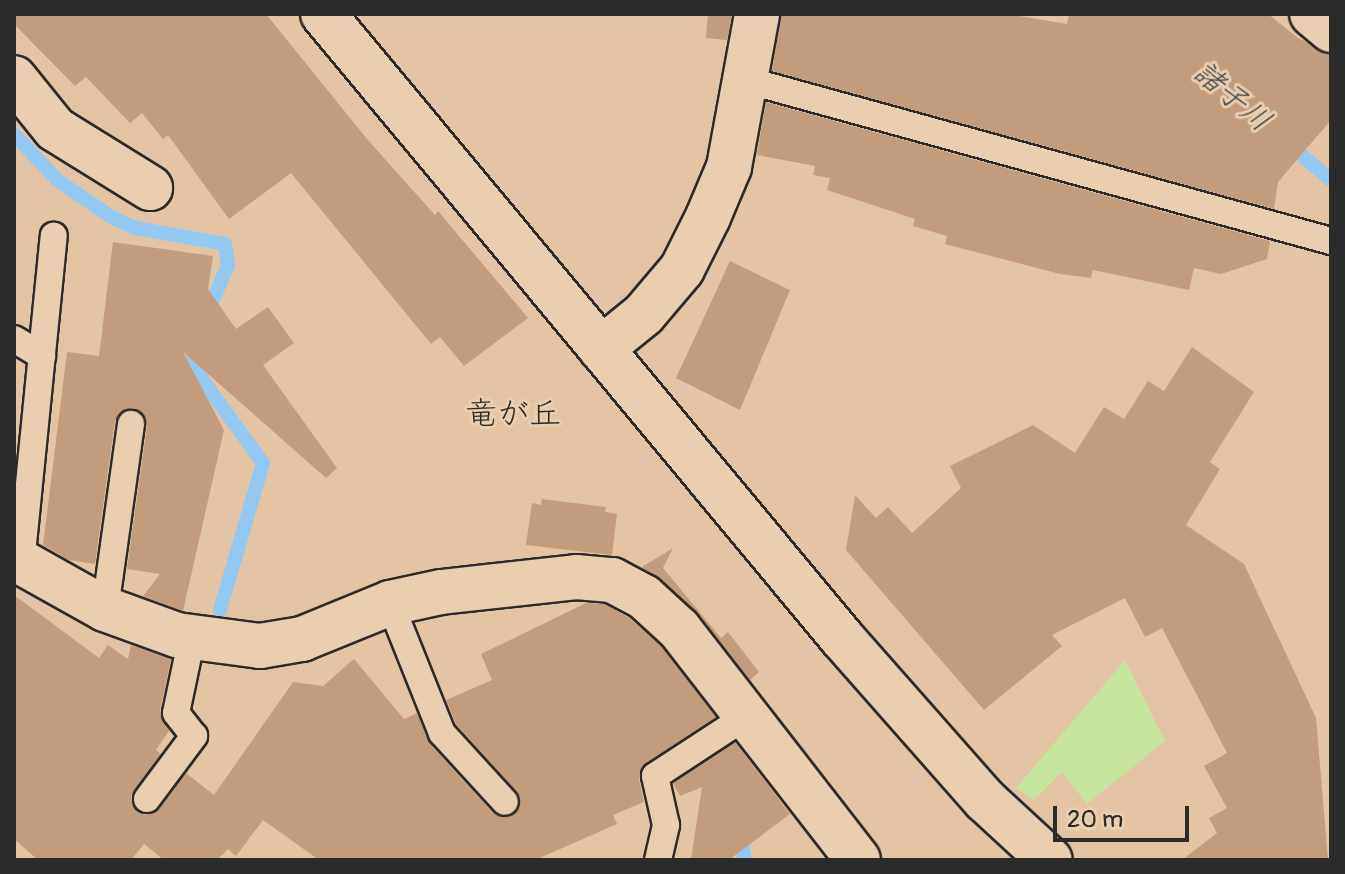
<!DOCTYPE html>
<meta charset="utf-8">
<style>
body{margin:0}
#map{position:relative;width:1345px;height:874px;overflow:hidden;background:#e3c4a4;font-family:Pangolin,"Klee One",sans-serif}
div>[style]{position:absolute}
.green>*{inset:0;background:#c7e59d}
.stream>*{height:14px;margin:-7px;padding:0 7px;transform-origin:7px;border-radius:7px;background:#93c9f1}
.building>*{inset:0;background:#c19d7d}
.roads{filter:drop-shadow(2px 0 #2b2b2b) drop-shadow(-2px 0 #2b2b2b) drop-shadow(0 2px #2b2b2b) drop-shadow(0 -2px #2b2b2b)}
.service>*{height:26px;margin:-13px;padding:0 13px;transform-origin:13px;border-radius:13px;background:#e9ceb0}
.minor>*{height:44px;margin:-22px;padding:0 22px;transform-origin:22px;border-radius:22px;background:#e9ceb0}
.tertiary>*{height:44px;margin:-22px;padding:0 22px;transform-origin:22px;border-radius:22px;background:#e9ceb0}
span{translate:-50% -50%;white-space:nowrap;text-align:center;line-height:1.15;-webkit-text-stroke:6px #e9ceb0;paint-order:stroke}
.water-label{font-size:30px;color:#3b4349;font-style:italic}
.quarter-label{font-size:32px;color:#2b2b2b}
.frame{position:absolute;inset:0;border:16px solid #2b2b2b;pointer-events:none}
.scale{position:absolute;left:1053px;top:806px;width:136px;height:36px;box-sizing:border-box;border:4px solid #2b2b2b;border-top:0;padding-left:10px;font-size:24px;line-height:28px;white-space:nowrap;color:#2b2b2b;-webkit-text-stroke:6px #e9ceb0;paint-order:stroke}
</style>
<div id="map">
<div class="green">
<i style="clip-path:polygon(1125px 660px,1165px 741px,1087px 804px,1062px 772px,1034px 800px,1016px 788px)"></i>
</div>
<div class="stream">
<i style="left:14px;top:134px;width:63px;rotate:46.9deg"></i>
<i style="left:57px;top:180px;width:68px;rotate:34.2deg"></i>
<i style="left:113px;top:218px;width:24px;rotate:24deg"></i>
<i style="left:135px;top:228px;width:91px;rotate:10.1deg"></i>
<i style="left:225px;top:244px;width:21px;rotate:82deg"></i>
<i style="left:228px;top:265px;width:56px;rotate:113.3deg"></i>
<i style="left:1287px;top:143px;width:57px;rotate:40.1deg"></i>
<i style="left:195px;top:342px;width:22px;rotate:100deg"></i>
<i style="left:191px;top:364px;width:122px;rotate:54deg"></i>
<i style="left:263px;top:463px;width:153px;rotate:106.3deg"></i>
<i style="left:740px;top:830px;width:30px;rotate:81deg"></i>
</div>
<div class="building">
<i style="clip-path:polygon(14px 14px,266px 14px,367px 139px,435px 215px,438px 211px,528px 318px,464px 366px,440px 337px,431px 344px,291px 173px,229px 219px,168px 135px,163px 139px,142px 113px,130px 123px,86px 77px,75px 86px,14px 24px)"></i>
<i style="clip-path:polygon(708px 14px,732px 14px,727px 40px,706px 38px)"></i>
<i style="clip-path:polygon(781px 14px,1007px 14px,1067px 24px,1069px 14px,1268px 14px,1298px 38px,1331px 54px,1331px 120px,1278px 182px,1274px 209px,772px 71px)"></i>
<i style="clip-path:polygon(766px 102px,1270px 241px,1267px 259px,1221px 274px,1194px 268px,1189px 290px,1093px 270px,1091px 278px,1060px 274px,945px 244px,947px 236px,913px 226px,915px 219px,827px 190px,830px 178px,813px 175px,815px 166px,757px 155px)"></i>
<i style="clip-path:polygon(113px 242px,213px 256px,208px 289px,236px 329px,268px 307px,294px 343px,263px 365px,337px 468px,326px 478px,183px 352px,224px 430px,183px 611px,143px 596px,160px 574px,127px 569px,147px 426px,140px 411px,126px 409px,115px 421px,95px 564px,69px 560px,43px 545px,67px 352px,99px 356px)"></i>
<i style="clip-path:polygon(730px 261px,790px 290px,740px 410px,676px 378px)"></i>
<i style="clip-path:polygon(1192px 347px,1254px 392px,1210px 462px,1220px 469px,1186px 525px,1244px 564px,1316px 718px,1328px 860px,1182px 860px,1217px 833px,1209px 818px,1227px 808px,1204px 766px,1227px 753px,1162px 628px,1145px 637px,1125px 598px,1052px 635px,1062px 646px,984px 710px,846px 550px,855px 495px,876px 518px,888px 507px,912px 533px,961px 488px,950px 466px,1033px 425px,1075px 453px,1104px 407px,1124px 419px,1148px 381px,1164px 391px)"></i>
<i style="clip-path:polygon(542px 499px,606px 507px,605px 512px,617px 514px,612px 555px,526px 545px,532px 503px,541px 505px)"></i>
<i style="clip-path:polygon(673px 548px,663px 568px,721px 638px,728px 632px,759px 672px,750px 680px,696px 611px,642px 567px)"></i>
<i style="clip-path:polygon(14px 595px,99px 658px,108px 645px,128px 659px,131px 645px,171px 659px,160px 710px,169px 731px,156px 750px,161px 754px,131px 796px,133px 806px,144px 815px,159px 809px,186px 773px,214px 795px,293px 682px,323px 686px,354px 659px,404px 719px,417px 713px,430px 744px,493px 813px,509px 817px,520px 808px,517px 792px,456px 724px,446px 700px,492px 680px,481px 654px,586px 603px,605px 604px,629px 618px,661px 646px,716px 717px,646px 763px,639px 779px,644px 802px,613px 815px,617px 824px,535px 860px,319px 860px,263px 820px,236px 856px,228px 849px,217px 860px,164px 860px,144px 844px,131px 860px,38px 860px,14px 839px)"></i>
<i style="clip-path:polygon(735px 742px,790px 814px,729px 860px,691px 860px,702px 787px,680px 796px,673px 783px)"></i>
</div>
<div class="roads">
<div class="service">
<i style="left:746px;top:80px;width:607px;rotate:15.39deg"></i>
<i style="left:14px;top:339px;width:33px;rotate:31deg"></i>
<i style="left:21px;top:564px;width:330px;rotate:-84.3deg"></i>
<i style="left:390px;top:603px;width:140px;rotate:68.2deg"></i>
<i style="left:442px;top:733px;width:93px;rotate:47.6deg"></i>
<i style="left:105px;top:609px;width:187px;rotate:-82deg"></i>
<i style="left:147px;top:799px;width:79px;rotate:-53.3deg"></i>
<i style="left:194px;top:736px;width:29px;rotate:-128deg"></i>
<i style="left:176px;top:713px;width:78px;rotate:-78.1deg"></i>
<i style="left:658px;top:860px;width:36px;rotate:-77deg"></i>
<i style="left:666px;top:825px;width:50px;rotate:-102.7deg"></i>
<i style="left:655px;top:776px;width:108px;rotate:-33.2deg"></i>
</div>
<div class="minor">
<i style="left:1312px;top:14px;width:25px;rotate:40deg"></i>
<i style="left:14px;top:78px;width:65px;rotate:51.2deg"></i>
<i style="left:55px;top:129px;width:112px;rotate:31.8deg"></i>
<i style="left:601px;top:349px;width:55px;rotate:-39.1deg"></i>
<i style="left:644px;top:314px;width:59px;rotate:-49.8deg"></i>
<i style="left:682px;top:269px;width:58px;rotate:-63.4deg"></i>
<i style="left:708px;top:217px;width:54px;rotate:-67.2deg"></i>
<i style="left:729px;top:167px;width:156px;rotate:-79.6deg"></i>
<i style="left:14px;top:558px;width:104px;rotate:29.3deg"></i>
<i style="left:105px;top:609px;width:77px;rotate:19.9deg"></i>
<i style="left:177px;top:635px;width:84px;rotate:7.5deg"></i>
<i style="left:260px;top:646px;width:43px;rotate:-9.5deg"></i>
<i style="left:302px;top:639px;width:95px;rotate:-22.2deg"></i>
<i style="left:390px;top:603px;width:52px;rotate:-12.2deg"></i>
<i style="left:441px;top:592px;width:136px;rotate:-6.3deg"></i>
<i style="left:576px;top:577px;width:36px;rotate:5deg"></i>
<i style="left:612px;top:580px;width:36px;rotate:28deg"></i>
<i style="left:644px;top:597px;width:47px;rotate:42.4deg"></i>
<i style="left:679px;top:629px;width:292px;rotate:52.2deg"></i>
</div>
<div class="tertiary">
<i style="left:323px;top:14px;width:812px;rotate:50.25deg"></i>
<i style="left:842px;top:638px;width:216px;rotate:48.6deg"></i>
<i style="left:985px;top:800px;width:88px;rotate:42.7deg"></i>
</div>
</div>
<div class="water-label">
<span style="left:1232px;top:97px;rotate:40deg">諸子川</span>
</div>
<div class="quarter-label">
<span style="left:513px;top:414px">竜が丘</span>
</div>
<div class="frame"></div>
<div class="scale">20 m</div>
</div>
